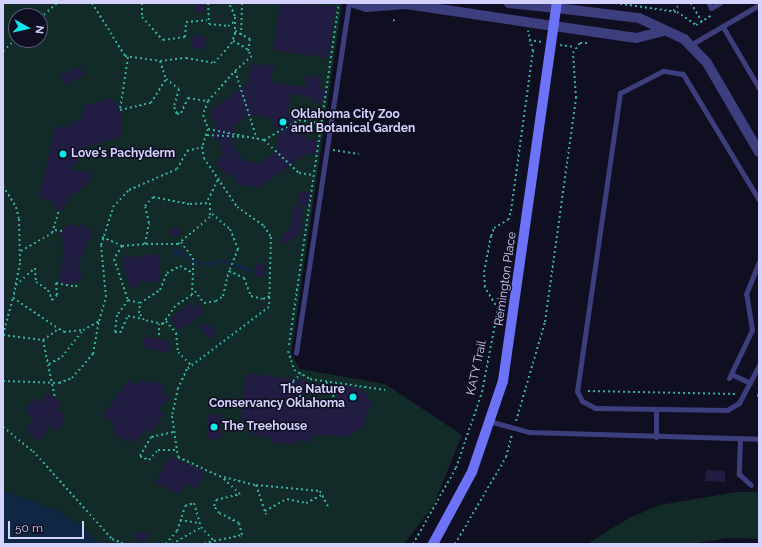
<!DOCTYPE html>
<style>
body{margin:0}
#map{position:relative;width:762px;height:547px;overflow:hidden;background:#100f21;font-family:Raleway,sans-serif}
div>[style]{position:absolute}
.green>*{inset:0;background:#122b28}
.water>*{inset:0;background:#102744}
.stream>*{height:3px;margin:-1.5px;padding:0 1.5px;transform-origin:1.5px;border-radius:1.5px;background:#102744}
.building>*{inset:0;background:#211c41}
.round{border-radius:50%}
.path>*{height:2px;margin-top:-1px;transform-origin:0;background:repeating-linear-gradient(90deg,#34ae9e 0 2px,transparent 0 5px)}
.service>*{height:5px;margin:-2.5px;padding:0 2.5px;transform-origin:2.5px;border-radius:2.5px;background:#3c3e7e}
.minor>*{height:10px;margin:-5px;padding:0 5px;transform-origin:5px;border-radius:5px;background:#3c3e7e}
.tertiary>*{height:10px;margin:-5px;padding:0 5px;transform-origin:5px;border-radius:5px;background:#3c3e7e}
.secondary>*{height:10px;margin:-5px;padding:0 5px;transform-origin:5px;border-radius:5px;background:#6d73f8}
.dots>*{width:11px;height:11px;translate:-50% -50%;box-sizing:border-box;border:2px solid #100f21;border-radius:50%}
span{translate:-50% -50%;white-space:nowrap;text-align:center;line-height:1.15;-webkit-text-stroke:3px #100f21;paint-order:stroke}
.poi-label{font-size:12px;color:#d3d1fd;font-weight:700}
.left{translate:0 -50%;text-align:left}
.right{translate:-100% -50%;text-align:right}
.street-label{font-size:12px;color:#d3d1fd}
.frame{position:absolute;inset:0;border:4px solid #d3d1fd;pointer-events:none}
.north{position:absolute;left:8px;top:8px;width:40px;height:40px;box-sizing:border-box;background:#100f21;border:1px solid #5e5d79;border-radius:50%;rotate:98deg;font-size:11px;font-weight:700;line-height:16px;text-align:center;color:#d3d1fd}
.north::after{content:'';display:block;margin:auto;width:14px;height:18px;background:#0ce8ee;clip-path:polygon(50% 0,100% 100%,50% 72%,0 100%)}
.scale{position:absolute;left:8px;top:521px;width:76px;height:18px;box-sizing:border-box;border:2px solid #d3d1fd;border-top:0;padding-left:5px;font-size:12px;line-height:14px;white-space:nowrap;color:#d3d1fd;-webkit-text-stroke:3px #100f21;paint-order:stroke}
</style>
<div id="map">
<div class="green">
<i style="clip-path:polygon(evenodd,3px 3px,342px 3px,291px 354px,300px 369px,385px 384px,462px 435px,433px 506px,404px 544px,100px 544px,83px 527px,54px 509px,3px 491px,3px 3px,16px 16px,40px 16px,40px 40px,16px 40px,16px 16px)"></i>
<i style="clip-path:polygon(737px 492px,759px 492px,759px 539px,728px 538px,691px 544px,587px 544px,629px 518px,660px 505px)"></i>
</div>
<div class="water">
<i style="clip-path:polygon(174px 249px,182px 251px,192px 262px,179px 255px,171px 259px)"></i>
<i style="clip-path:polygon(3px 491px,54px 509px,83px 527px,100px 544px,3px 544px)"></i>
</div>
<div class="stream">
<i style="left:191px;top:260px;width:16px;rotate:14deg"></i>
<i style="left:207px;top:264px;width:16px;rotate:-14deg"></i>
<i style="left:223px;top:260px;width:30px;rotate:20deg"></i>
</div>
<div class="building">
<i style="clip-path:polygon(195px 3px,205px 3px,206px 12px,195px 13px)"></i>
<i style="clip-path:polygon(280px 3px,336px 6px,328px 58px,273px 50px)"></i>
<i style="clip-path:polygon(193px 34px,206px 36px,204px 50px,191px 47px)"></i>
<i style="clip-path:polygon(evenodd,251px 63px,274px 66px,271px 82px,305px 87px,306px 75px,322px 77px,320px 89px,326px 90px,324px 103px,312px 102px,313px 97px,290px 94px,288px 112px,309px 140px,318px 139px,316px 156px,308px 153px,259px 188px,239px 185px,230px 172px,226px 176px,216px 163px,223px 152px,218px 139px,213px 138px,216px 123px,210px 116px,211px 110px,248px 83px,251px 63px,250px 115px,268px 117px,279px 132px,276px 152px,261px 163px,244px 161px,232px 145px,234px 126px,250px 115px)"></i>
<i style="clip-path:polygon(80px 66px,84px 75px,64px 85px,60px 75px)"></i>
<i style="clip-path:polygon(110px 98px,119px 105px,122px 116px,121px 137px,78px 149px,77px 162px,70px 169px,92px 173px,90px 180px,78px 193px,73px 192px,62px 210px,56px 210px,53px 202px,39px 197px,55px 127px,71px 126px,76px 119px,81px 121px,84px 106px)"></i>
<i style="clip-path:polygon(299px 191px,311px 193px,308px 207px,297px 205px)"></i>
<i style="clip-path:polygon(293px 206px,303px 208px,300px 234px,285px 245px,280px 237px,290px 229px)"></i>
<i style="clip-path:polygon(71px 224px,78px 228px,81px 224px,93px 232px,80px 261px,76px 263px,82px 271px,80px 282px,75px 281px,74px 285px,59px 283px,64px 249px,61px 247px,65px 240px,59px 235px,66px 225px)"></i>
<i class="round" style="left:170px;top:227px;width:10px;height:10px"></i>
<i style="clip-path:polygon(159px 254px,159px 282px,140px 281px,141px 285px,130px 288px,121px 258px)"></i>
<i style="clip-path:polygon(256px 264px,266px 265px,264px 277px,254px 276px)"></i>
<i style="clip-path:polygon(198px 303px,204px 313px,178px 331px,171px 318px,189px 304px,192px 308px)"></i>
<i style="clip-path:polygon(208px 323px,216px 334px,209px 339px,198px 325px)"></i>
<i style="clip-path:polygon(145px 336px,170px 342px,168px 353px,142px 347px)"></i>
<i style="clip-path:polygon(246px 373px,308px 381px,305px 403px,333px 407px,342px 385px,358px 388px,367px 394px,373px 410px,368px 409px,363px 427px,347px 437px,313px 434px,311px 442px,297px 440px,296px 445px,271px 442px,272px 438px,252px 435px,254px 421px,240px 420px)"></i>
<i style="clip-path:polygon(129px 379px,137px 385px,141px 379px,152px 384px,155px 379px,165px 387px,162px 392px,169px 397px,159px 410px,164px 414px,150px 434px,145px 430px,135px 444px,130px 439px,127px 443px,113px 433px,113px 422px,103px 415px)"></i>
<i style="clip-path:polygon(47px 393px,62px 401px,57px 411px,66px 415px,59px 430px,49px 425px,41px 441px,26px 432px,34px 417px,25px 412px,33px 398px,42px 403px)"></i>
<i style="clip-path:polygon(208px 415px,221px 415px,221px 439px,207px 439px)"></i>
<i style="clip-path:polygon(169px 456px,205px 472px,197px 489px,184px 484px,179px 494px,155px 483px)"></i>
<i style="clip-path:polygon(706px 470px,725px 471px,725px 482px,705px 481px)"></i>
<i style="clip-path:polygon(147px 532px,147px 541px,135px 541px,134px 533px)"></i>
</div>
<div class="path">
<i style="left:92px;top:3px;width:62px;rotate:58.1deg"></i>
<i style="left:125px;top:56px;width:35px;rotate:8deg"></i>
<i style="left:160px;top:61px;width:19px;rotate:72deg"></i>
<i style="left:166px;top:79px;width:16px;rotate:38deg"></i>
<i style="left:179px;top:89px;width:19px;rotate:106deg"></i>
<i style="left:174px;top:107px;width:8px;rotate:67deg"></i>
<i style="left:177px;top:114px;width:4px;rotate:-14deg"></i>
<i style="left:181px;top:113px;width:17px;rotate:-65deg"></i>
<i style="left:188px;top:98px;width:20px;rotate:9deg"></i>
<i style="left:208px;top:101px;width:15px;rotate:110deg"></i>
<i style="left:203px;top:115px;width:15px;rotate:70deg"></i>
<i style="left:208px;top:129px;width:19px;rotate:108deg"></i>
<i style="left:202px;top:147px;width:11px;rotate:80deg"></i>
<i style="left:204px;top:158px;width:59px;rotate:56deg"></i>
<i style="left:237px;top:207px;width:33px;rotate:35deg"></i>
<i style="left:264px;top:226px;width:13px;rotate:58deg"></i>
<i style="left:271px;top:237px;width:70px;rotate:91.6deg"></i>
<i style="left:269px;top:307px;width:103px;rotate:142.9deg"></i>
<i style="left:187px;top:369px;width:21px;rotate:115deg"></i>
<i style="left:178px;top:388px;width:29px;rotate:102deg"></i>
<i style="left:172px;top:416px;width:41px;rotate:81.7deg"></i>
<i style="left:178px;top:457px;width:45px;rotate:24.9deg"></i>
<i style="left:219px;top:476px;width:38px;rotate:14deg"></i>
<i style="left:256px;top:485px;width:31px;rotate:71deg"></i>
<i style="left:142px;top:3px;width:14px;rotate:90deg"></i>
<i style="left:142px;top:17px;width:31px;rotate:48deg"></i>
<i style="left:163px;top:40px;width:22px;rotate:-8deg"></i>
<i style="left:185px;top:37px;width:15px;rotate:-86deg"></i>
<i style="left:186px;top:22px;width:21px;rotate:-5deg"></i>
<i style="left:208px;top:3px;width:21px;rotate:87deg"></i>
<i style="left:209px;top:24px;width:19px;rotate:6deg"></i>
<i style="left:228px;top:26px;width:9px;rotate:-36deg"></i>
<i style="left:615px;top:3px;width:63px;rotate:8.3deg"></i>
<i style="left:677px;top:12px;width:23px;rotate:34deg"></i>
<i style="left:696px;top:25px;width:19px;rotate:-32deg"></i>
<i style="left:691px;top:3px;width:22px;rotate:60deg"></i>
<i style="left:673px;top:11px;width:11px;rotate:-45deg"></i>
<i style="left:40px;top:18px;width:23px;rotate:-41deg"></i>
<i style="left:393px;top:20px;width:2px;rotate:27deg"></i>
<i style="left:235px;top:31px;width:17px;rotate:28deg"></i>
<i style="left:250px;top:39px;width:12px;rotate:99deg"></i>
<i style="left:241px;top:35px;width:32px;rotate:-88deg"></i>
<i style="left:529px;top:40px;width:13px;rotate:9deg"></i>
<i style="left:233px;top:41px;width:15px;rotate:28deg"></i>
<i style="left:246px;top:48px;width:10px;rotate:53deg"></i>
<i style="left:252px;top:56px;width:23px;rotate:139deg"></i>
<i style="left:560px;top:45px;width:15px;rotate:8deg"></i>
<i style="left:3px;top:51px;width:18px;rotate:-43deg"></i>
<i style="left:128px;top:57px;width:54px;rotate:98.6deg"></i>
<i style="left:120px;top:110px;width:32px;rotate:-13deg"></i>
<i style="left:151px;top:103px;width:28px;rotate:-58deg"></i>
<i style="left:160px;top:61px;width:26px;rotate:-7deg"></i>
<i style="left:186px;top:58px;width:28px;rotate:10deg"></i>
<i style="left:214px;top:63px;width:25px;rotate:-48deg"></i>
<i style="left:231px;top:44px;width:11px;rotate:-68deg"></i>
<i style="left:235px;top:34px;width:18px;rotate:-90deg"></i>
<i style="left:235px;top:16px;width:14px;rotate:-115deg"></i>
<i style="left:208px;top:101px;width:40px;rotate:-48deg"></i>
<i style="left:235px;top:71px;width:71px;rotate:72.1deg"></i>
<i style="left:208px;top:129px;width:57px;rotate:11.1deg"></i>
<i style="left:264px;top:140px;width:48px;rotate:43.3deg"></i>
<i style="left:299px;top:173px;width:14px;rotate:8deg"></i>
<i style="left:207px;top:135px;width:38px;rotate:3deg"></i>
<i style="left:264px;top:140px;width:40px;rotate:-29.7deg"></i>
<i style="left:299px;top:120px;width:21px;rotate:8deg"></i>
<i style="left:333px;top:150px;width:26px;rotate:9deg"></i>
<i style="left:3px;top:186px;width:25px;rotate:58deg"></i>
<i style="left:16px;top:207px;width:12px;rotate:76deg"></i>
<i style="left:19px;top:219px;width:44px;rotate:88.7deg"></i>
<i style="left:20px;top:263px;width:36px;rotate:101deg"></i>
<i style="left:208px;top:200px;width:25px;rotate:-64deg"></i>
<i style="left:212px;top:214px;width:23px;rotate:40deg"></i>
<i style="left:230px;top:229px;width:22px;rotate:68deg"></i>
<i style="left:238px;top:249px;width:24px;rotate:112deg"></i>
<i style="left:229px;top:271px;width:17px;rotate:25deg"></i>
<i style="left:244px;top:278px;width:19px;rotate:69deg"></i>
<i style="left:251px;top:296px;width:12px;rotate:14deg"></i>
<i style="left:263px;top:299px;width:8px;rotate:-23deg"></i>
<i style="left:55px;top:230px;width:7px;rotate:8deg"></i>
<i style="left:102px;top:237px;width:22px;rotate:24deg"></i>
<i style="left:122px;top:246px;width:23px;rotate:-5deg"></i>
<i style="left:145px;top:244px;width:21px;rotate:-79deg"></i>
<i style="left:149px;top:223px;width:17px;rotate:-103deg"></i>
<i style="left:145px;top:206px;width:12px;rotate:-48deg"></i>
<i style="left:153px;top:197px;width:38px;rotate:11deg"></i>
<i style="left:190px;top:204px;width:20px;rotate:-3deg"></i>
<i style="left:210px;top:203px;width:14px;rotate:90deg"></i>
<i style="left:210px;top:217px;width:42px;rotate:139.8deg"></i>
<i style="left:178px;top:244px;width:33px;rotate:180deg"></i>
<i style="left:181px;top:242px;width:20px;rotate:53deg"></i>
<i style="left:193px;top:258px;width:14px;rotate:90deg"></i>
<i style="left:122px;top:246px;width:15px;rotate:122deg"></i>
<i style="left:114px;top:259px;width:43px;rotate:71.1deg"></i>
<i style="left:128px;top:300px;width:19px;rotate:126deg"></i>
<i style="left:117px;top:315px;width:17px;rotate:97deg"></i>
<i style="left:115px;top:332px;width:5px;rotate:11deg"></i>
<i style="left:120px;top:333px;width:19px;rotate:-65deg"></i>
<i style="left:128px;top:316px;width:15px;rotate:11deg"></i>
<i style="left:21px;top:251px;width:36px;rotate:-30deg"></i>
<i style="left:52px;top:233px;width:24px;rotate:-73deg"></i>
<i style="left:180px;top:266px;width:15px;rotate:28deg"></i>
<i style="left:193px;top:273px;width:22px;rotate:93deg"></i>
<i style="left:192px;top:295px;width:20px;rotate:147deg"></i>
<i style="left:175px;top:306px;width:22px;rotate:124deg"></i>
<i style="left:163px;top:324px;width:19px;rotate:-168deg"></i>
<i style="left:144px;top:320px;width:9px;rotate:-126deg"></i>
<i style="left:139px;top:313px;width:10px;rotate:-84deg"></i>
<i style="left:140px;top:303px;width:24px;rotate:-33deg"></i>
<i style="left:160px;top:290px;width:18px;rotate:-68deg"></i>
<i style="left:167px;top:273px;width:15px;rotate:-28deg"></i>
<i style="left:16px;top:285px;width:25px;rotate:-42deg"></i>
<i style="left:35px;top:268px;width:14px;rotate:86deg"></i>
<i style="left:36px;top:282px;width:14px;rotate:34deg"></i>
<i style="left:48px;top:290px;width:11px;rotate:68deg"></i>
<i style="left:52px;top:300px;width:7px;rotate:-45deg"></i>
<i style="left:57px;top:295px;width:12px;rotate:-95deg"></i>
<i style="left:56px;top:283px;width:20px;rotate:11deg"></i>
<i style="left:76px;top:287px;width:5px;rotate:-79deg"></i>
<i style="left:195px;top:291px;width:15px;rotate:53deg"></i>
<i style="left:204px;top:303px;width:12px;rotate:-9deg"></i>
<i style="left:216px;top:301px;width:9px;rotate:-36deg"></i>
<i style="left:223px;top:296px;width:26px;rotate:-77deg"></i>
<i style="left:128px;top:300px;width:12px;rotate:14deg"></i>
<i style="left:166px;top:321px;width:16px;rotate:50deg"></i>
<i style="left:176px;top:333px;width:19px;rotate:84deg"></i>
<i style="left:178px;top:352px;width:18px;rotate:45deg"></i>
<i style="left:3px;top:335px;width:38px;rotate:-75deg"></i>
<i style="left:13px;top:298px;width:61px;rotate:33.7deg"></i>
<i style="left:64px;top:332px;width:19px;rotate:-6deg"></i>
<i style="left:83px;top:330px;width:18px;rotate:-29deg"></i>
<i style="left:99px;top:321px;width:25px;rotate:-74deg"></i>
<i style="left:106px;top:297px;width:52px;rotate:-95.5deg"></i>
<i style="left:101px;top:245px;width:40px;rotate:-72deg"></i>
<i style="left:113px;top:207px;width:23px;rotate:-47deg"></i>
<i style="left:129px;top:190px;width:52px;rotate:-23.6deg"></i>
<i style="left:177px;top:169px;width:21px;rotate:-61deg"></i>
<i style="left:187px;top:151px;width:16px;rotate:-15deg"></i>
<i style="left:3px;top:335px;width:40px;rotate:7.1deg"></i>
<i style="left:43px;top:340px;width:17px;rotate:-36deg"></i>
<i style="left:159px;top:335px;width:11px;rotate:-90deg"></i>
<i style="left:43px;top:340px;width:59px;rotate:78.3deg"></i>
<i style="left:289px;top:345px;width:346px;rotate:-81.7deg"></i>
<i style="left:288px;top:351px;width:20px;rotate:72deg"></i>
<i style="left:294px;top:370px;width:18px;rotate:29deg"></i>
<i style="left:310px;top:379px;width:76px;rotate:8.3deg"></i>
<i style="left:49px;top:364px;width:15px;rotate:-28deg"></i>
<i style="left:62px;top:357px;width:33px;rotate:-52deg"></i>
<i style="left:3px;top:381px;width:56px;rotate:2deg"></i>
<i style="left:59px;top:383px;width:14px;rotate:-21deg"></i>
<i style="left:72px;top:378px;width:32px;rotate:-49deg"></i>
<i style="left:93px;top:354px;width:34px;rotate:-80deg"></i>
<i style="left:301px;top:391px;width:13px;rotate:4deg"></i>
<i style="left:314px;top:392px;width:17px;rotate:-36deg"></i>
<i style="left:588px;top:391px;width:148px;rotate:1.2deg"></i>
<i style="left:757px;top:395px;width:2px;rotate:27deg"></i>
<i style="left:299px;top:402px;width:11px;rotate:-80deg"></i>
<i style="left:301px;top:391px;width:8px;rotate:-157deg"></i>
<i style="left:294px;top:388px;width:7px;rotate:-98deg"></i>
<i style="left:293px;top:381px;width:11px;rotate:-41deg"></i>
<i style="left:332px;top:407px;width:24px;rotate:-83deg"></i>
<i style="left:516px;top:421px;width:103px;rotate:-73.7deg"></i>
<i style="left:545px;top:322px;width:226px;rotate:-82.1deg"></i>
<i style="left:576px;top:98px;width:45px;rotate:-93.8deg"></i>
<i style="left:573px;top:53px;width:12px;rotate:-55deg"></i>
<i style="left:580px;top:43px;width:9px"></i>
<i style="left:3px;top:427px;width:38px;rotate:39deg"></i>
<i style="left:33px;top:451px;width:118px;rotate:48.1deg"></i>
<i style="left:112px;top:539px;width:15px;rotate:20deg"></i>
<i style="left:173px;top:432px;width:23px;rotate:167deg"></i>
<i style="left:151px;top:437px;width:22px;rotate:120deg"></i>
<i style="left:140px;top:456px;width:10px;rotate:24deg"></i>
<i style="left:149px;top:460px;width:13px;rotate:-48deg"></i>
<i style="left:158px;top:450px;width:17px"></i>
<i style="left:256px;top:485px;width:64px;rotate:5.4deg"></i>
<i style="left:320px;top:491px;width:20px;rotate:63deg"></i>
<i style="left:265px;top:511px;width:25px;rotate:-29deg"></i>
<i style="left:287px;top:499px;width:19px;rotate:12deg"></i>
<i style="left:306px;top:503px;width:18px;rotate:-27deg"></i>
<i style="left:180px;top:520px;width:20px;rotate:9deg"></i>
<i style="left:166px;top:544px;width:17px;rotate:-50deg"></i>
<i style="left:177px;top:531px;width:26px;rotate:-72deg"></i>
<i style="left:185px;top:506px;width:9px;rotate:-18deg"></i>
<i style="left:194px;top:503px;width:25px;rotate:74deg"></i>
<i style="left:201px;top:527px;width:19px;rotate:47deg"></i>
<i style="left:214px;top:541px;width:29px;rotate:-12deg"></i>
<i style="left:242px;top:535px;width:12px;rotate:-104deg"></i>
<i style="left:239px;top:523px;width:22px;rotate:-153deg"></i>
<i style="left:219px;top:513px;width:9px;rotate:-126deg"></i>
<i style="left:214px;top:506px;width:6px;rotate:-72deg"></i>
<i style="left:216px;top:500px;width:25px;rotate:-14deg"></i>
<i style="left:240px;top:494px;width:25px;rotate:-137deg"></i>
<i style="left:172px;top:544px;width:34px;rotate:-30deg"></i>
<i style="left:204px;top:544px;width:10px;rotate:-17deg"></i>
<i style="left:413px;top:544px;width:87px;rotate:-60.5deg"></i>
<i style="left:456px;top:468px;width:80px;rotate:-71.1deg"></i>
<i style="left:482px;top:392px;width:85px;rotate:-79.1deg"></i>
<i style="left:498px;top:309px;width:26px;rotate:-121deg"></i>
<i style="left:485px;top:287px;width:15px;rotate:-94deg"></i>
<i style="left:484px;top:272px;width:37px;rotate:-79deg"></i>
<i style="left:491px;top:236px;width:9px;rotate:-69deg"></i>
<i style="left:494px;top:228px;width:16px;rotate:-30deg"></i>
<i style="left:508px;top:220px;width:9px;rotate:-72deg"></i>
<i style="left:511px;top:211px;width:162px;rotate:-82.2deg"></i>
<i style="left:533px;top:51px;width:21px;rotate:-104deg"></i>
<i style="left:455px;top:544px;width:101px;rotate:-59.6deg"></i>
<i style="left:506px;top:457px;width:23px;rotate:-75deg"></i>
</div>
<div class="service">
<i style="left:709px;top:3px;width:5px;rotate:68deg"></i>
<i style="left:711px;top:8px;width:10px;rotate:-29deg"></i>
<i style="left:723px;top:27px;width:71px;rotate:59.5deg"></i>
<i style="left:692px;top:44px;width:78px;rotate:-30.2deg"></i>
<i style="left:759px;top:200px;width:147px;rotate:-121.1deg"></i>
<i style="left:683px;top:74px;width:20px;rotate:-171deg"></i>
<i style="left:663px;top:71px;width:48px;rotate:152.9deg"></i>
<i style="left:620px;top:93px;width:301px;rotate:98.2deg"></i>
<i style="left:577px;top:391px;width:11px;rotate:63deg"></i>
<i style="left:582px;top:401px;width:15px;rotate:28deg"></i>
<i style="left:595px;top:408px;width:132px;rotate:0.9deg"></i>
<i style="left:727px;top:410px;width:14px;rotate:-30deg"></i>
<i style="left:739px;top:403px;width:43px;rotate:-62.2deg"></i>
<i style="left:296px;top:353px;width:354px;rotate:-81.4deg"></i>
<i style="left:731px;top:374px;width:21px;rotate:25deg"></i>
<i style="left:729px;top:378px;width:53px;rotate:-64.4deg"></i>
<i style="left:752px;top:330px;width:36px;rotate:-99deg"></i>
<i style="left:746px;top:294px;width:35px;rotate:-68deg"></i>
<i style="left:492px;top:422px;width:38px;rotate:15deg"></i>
<i style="left:529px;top:432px;width:230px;rotate:1.7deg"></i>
<i style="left:656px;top:437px;width:28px;rotate:-90deg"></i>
<i style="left:740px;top:438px;width:36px;rotate:92deg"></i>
<i style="left:739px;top:474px;width:16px;rotate:43deg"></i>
</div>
<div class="minor">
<i style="left:354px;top:3px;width:13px;rotate:18deg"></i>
<i style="left:366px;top:7px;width:40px;rotate:-4.3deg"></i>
<i style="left:406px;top:4px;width:150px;rotate:8.5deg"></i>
<i style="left:509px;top:3px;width:48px;rotate:5.9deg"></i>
</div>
<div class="tertiary">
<i style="left:557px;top:8px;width:83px;rotate:7deg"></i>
<i style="left:639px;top:18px;width:50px;rotate:25deg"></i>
<i style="left:684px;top:39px;width:33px;rotate:46deg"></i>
<i style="left:707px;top:63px;width:103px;rotate:59.7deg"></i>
<i style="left:554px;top:26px;width:83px;rotate:8.3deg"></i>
<i style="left:636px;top:38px;width:29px;rotate:-14deg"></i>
</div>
<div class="secondary">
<i style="left:433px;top:544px;width:82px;rotate:-61.6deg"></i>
<i style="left:472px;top:472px;width:96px;rotate:-71.2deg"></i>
<i style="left:503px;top:381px;width:382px;rotate:-81.9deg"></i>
</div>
<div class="dots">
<i style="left:283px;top:122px;background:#0ce8ee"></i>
<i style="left:63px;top:154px;background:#0ce8ee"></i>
<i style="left:353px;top:397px;background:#0ce8ee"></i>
<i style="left:214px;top:427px;background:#0ce8ee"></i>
</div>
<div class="poi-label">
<span class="left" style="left:291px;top:122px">Oklahoma City Zoo<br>and Botanical Garden</span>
<span class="left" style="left:71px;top:154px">Love's Pachyderm</span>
<span class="right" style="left:345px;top:397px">The Nature<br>Conservancy Oklahoma</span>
<span class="left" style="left:222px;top:427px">The Treehouse</span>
</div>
<div class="street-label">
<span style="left:506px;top:279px;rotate:-82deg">Remington Place</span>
<span style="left:477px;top:368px;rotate:-78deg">KATY Trail</span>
</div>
<div class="frame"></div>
<div class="north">N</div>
<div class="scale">50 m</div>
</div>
